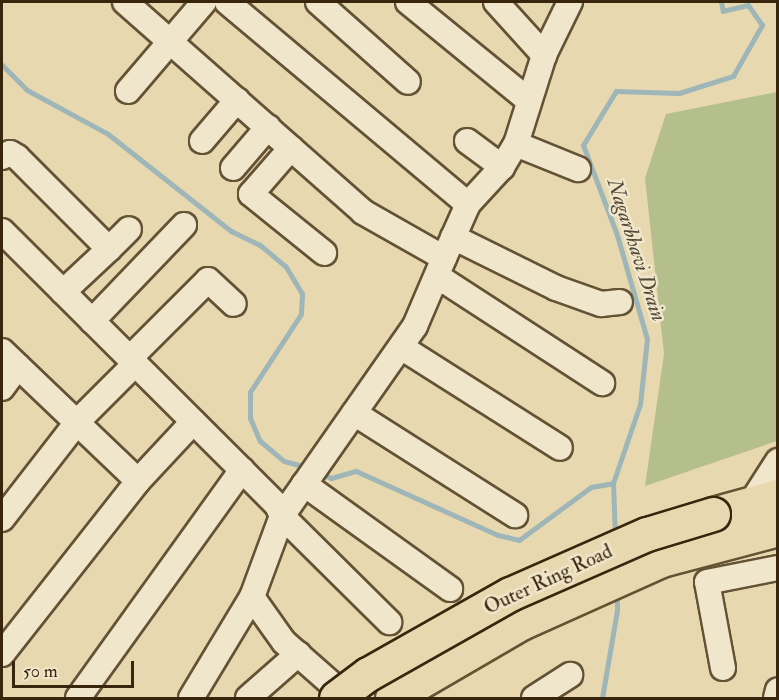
<!DOCTYPE html>
<style>
body{margin:0}
#map{position:relative;width:779px;height:700px;overflow:hidden;background:#e8d8af;font-family:"IM FELL Double Pica",serif}
div>[style]{position:absolute}
.green>*{inset:0;background:#b5bf8b}
.stream>*{height:5px;margin:-2.5px;padding:0 2.5px;transform-origin:2.5px;border-radius:2.5px;background:#9eb6b7}
.roads{filter:drop-shadow(2px 0 #645235) drop-shadow(-2px 0 #645235) drop-shadow(0 2px #645235) drop-shadow(0 -2px #645235)}
.minor>*{height:24px;margin:-12px;padding:0 12px;transform-origin:12px;border-radius:12px;background:#f0e6cb}
.highway>*{height:33px;margin:-16.5px;padding:0 16.5px;transform-origin:16.5px;border-radius:16.5px;background:#e8d8af}
.bridges{filter:drop-shadow(2px 0 #38250c) drop-shadow(-2px 0 #38250c) drop-shadow(0 2px #38250c) drop-shadow(0 -2px #38250c)}
.highway-bridge>*{height:33px;margin:-16.5px;padding:0 16.5px;transform-origin:16.5px;border-radius:16.5px;background:#e8d8af}
span{translate:-50% -50%;white-space:nowrap;text-align:center;line-height:1.15;-webkit-text-stroke:5px #f0e6cb;paint-order:stroke}
.street-label{font-size:20px;color:#38250c}
.water-label{font-size:21px;color:#524937;font-style:italic}
.frame{position:absolute;inset:0;border:3px solid #38250c;pointer-events:none}
.scale{position:absolute;left:12px;top:661px;width:122px;height:27px;box-sizing:border-box;border:3px solid #38250c;border-top:0;padding-left:8px;font-size:18px;line-height:21px;white-space:nowrap;color:#38250c;-webkit-text-stroke:4px #f0e6cb;paint-order:stroke}
</style>
<div id="map">
<div class="green">
<i style="clip-path:polygon(777px 92px,777px 441px,645px 486px,664px 354px,645px 178px,666px 114px)"></i>
</div>
<div class="stream">
<i style="left:2px;top:65px;width:35px;rotate:45deg"></i>
<i style="left:27px;top:90px;width:92px;rotate:28.5deg"></i>
<i style="left:108px;top:134px;width:157px;rotate:38.3deg"></i>
<i style="left:231px;top:231px;width:32px;rotate:26deg"></i>
<i style="left:260px;top:245px;width:34px;rotate:40deg"></i>
<i style="left:286px;top:267px;width:31px;rotate:59deg"></i>
<i style="left:302px;top:294px;width:20px;rotate:93deg"></i>
<i style="left:301px;top:314px;width:93px;rotate:123.2deg"></i>
<i style="left:250px;top:392px;width:26px;rotate:90deg"></i>
<i style="left:250px;top:418px;width:25px;rotate:67deg"></i>
<i style="left:260px;top:441px;width:31px;rotate:40deg"></i>
<i style="left:284px;top:461px;width:24px;rotate:15deg"></i>
<i style="left:321px;top:473px;width:11px;rotate:27deg"></i>
<i style="left:331px;top:478px;width:26px;rotate:-16deg"></i>
<i style="left:356px;top:471px;width:156px;rotate:24.3deg"></i>
<i style="left:498px;top:535px;width:22px;rotate:13deg"></i>
<i style="left:519px;top:540px;width:89px;rotate:-36.4deg"></i>
<i style="left:591px;top:487px;width:22px;rotate:-10deg"></i>
<i style="left:615px;top:537px;width:54px;rotate:-92.1deg"></i>
<i style="left:613px;top:483px;width:83px;rotate:-71.1deg"></i>
<i style="left:640px;top:404px;width:65px;rotate:-83.9deg"></i>
<i style="left:647px;top:339px;width:108px;rotate:-106.1deg"></i>
<i style="left:617px;top:235px;width:96px;rotate:-110.7deg"></i>
<i style="left:583px;top:145px;width:63px;rotate:-58.6deg"></i>
<i style="left:616px;top:91px;width:63px;rotate:1.8deg"></i>
<i style="left:679px;top:93px;width:57px;rotate:-17.5deg"></i>
<i style="left:733px;top:76px;width:59px;rotate:-60.4deg"></i>
<i style="left:762px;top:25px;width:24px;rotate:-125deg"></i>
<i style="left:748px;top:5px;width:26px;rotate:167deg"></i>
<i style="left:723px;top:11px;width:9px;rotate:-103deg"></i>
<i style="left:602px;top:698px;width:89px;rotate:-80.3deg"></i>
<i style="left:617px;top:610px;width:18px;rotate:-90deg"></i>
</div>
<div class="roads">
<div class="minor">
<i style="left:125px;top:2px;width:317px;rotate:41.4deg"></i>
<i style="left:363px;top:212px;width:93px;rotate:29.6deg"></i>
<i style="left:444px;top:258px;width:74px;rotate:113.1deg"></i>
<i style="left:415px;top:326px;width:232px;rotate:125deg"></i>
<i style="left:282px;top:516px;width:151px;rotate:44.7deg"></i>
<i style="left:227px;top:2px;width:314px;rotate:40deg"></i>
<i style="left:318px;top:2px;width:120px;rotate:41.6deg"></i>
<i style="left:408px;top:2px;width:154px;rotate:39.2deg"></i>
<i style="left:496px;top:2px;width:72px;rotate:47.8deg"></i>
<i style="left:128px;top:91px;width:117px;rotate:-49.5deg"></i>
<i style="left:202px;top:141px;width:54px;rotate:-49.5deg"></i>
<i style="left:467px;top:141px;width:44px;rotate:36.6deg"></i>
<i style="left:516px;top:144px;width:67px;rotate:22deg"></i>
<i style="left:291px;top:148px;width:61px;rotate:131deg"></i>
<i style="left:251px;top:194px;width:94px;rotate:38.9deg"></i>
<i style="left:2px;top:157px;width:9px;rotate:-27deg"></i>
<i style="left:10px;top:153px;width:8px;rotate:30deg"></i>
<i style="left:17px;top:157px;width:130px;rotate:45deg"></i>
<i style="left:109px;top:249px;width:63px;rotate:136.9deg"></i>
<i style="left:233px;top:168px;width:54px;rotate:-49.5deg"></i>
<i style="left:2px;top:231px;width:388px;rotate:44.9deg"></i>
<i style="left:277px;top:505px;width:12px;rotate:66deg"></i>
<i style="left:282px;top:516px;width:86px;rotate:110.3deg"></i>
<i style="left:252px;top:597px;width:118px;rotate:121.1deg"></i>
<i style="left:453px;top:237px;width:115px;rotate:26.3deg"></i>
<i style="left:556px;top:288px;width:48px;rotate:19.6deg"></i>
<i style="left:601px;top:304px;width:19px;rotate:-6deg"></i>
<i style="left:109px;top:249px;width:28px;rotate:-45deg"></i>
<i style="left:444px;top:258px;width:59px;rotate:-66deg"></i>
<i style="left:468px;top:204px;width:50px;rotate:-47.4deg"></i>
<i style="left:502px;top:167px;width:27px;rotate:-59deg"></i>
<i style="left:516px;top:144px;width:93px;rotate:-72.5deg"></i>
<i style="left:544px;top:55px;width:59px;rotate:-63.9deg"></i>
<i style="left:437px;top:276px;width:197px;rotate:33deg"></i>
<i style="left:92px;top:321px;width:133px;rotate:-46.2deg"></i>
<i style="left:401px;top:347px;width:188px;rotate:32.4deg"></i>
<i style="left:2px;top:351px;width:188px;rotate:43.7deg"></i>
<i style="left:130px;top:358px;width:110px;rotate:-45deg"></i>
<i style="left:208px;top:280px;width:35px;rotate:43deg"></i>
<i style="left:2px;top:388px;width:27px;rotate:-54deg"></i>
<i style="left:354px;top:413px;width:191px;rotate:32.4deg"></i>
<i style="left:304px;top:484px;width:180px;rotate:35.7deg"></i>
<i style="left:751px;top:503px;width:50px;rotate:-57.3deg"></i>
<i style="left:2px;top:519px;width:124px;rotate:-52.2deg"></i>
<i style="left:78px;top:421px;width:81px;rotate:-45deg"></i>
<i style="left:252px;top:597px;width:55px;rotate:54.6deg"></i>
<i style="left:284px;top:642px;width:65px;rotate:41.3deg"></i>
<i style="left:333px;top:685px;width:15px;rotate:58deg"></i>
<i style="left:2px;top:654px;width:220px;rotate:-51.8deg"></i>
<i style="left:138px;top:481px;width:81px;rotate:-47deg"></i>
<i style="left:723px;top:668px;width:87px;rotate:-100.5deg"></i>
<i style="left:707px;top:582px;width:72px;rotate:-11.2deg"></i>
<i style="left:78px;top:698px;width:281px;rotate:-54.3deg"></i>
<i style="left:248px;top:698px;width:67px;rotate:-41.3deg"></i>
<i style="left:534px;top:698px;width:43px;rotate:-32.6deg"></i>
<i style="left:776px;top:698px;width:8px;rotate:-76deg"></i>
</div>
<div class="highway">
<i style="left:713px;top:514px;width:67px;rotate:-15.5deg"></i>
<i style="left:392px;top:698px;width:149px;rotate:-30.2deg"></i>
<i style="left:521px;top:623px;width:154px;rotate:-24.2deg"></i>
<i style="left:661px;top:560px;width:121px;rotate:-14.8deg"></i>
</div>
</div>
<div class="bridges">
<div class="highway-bridge">
<i style="left:336px;top:698px;width:40px;rotate:-37deg"></i>
<i style="left:368px;top:674px;width:163px;rotate:-29.4deg"></i>
<i style="left:510px;top:594px;width:150px;rotate:-23.7deg"></i>
<i style="left:647px;top:534px;width:69px;rotate:-16.9deg"></i>
</div>
</div>
<div class="street-label">
<span style="left:548px;top:579px;rotate:-25deg">Outer Ring Road</span>
</div>
<div class="water-label">
<span style="left:636px;top:250px;rotate:72deg">Nagarbhavi Drain</span>
</div>
<div class="frame"></div>
<div class="scale">50 m</div>
</div>
